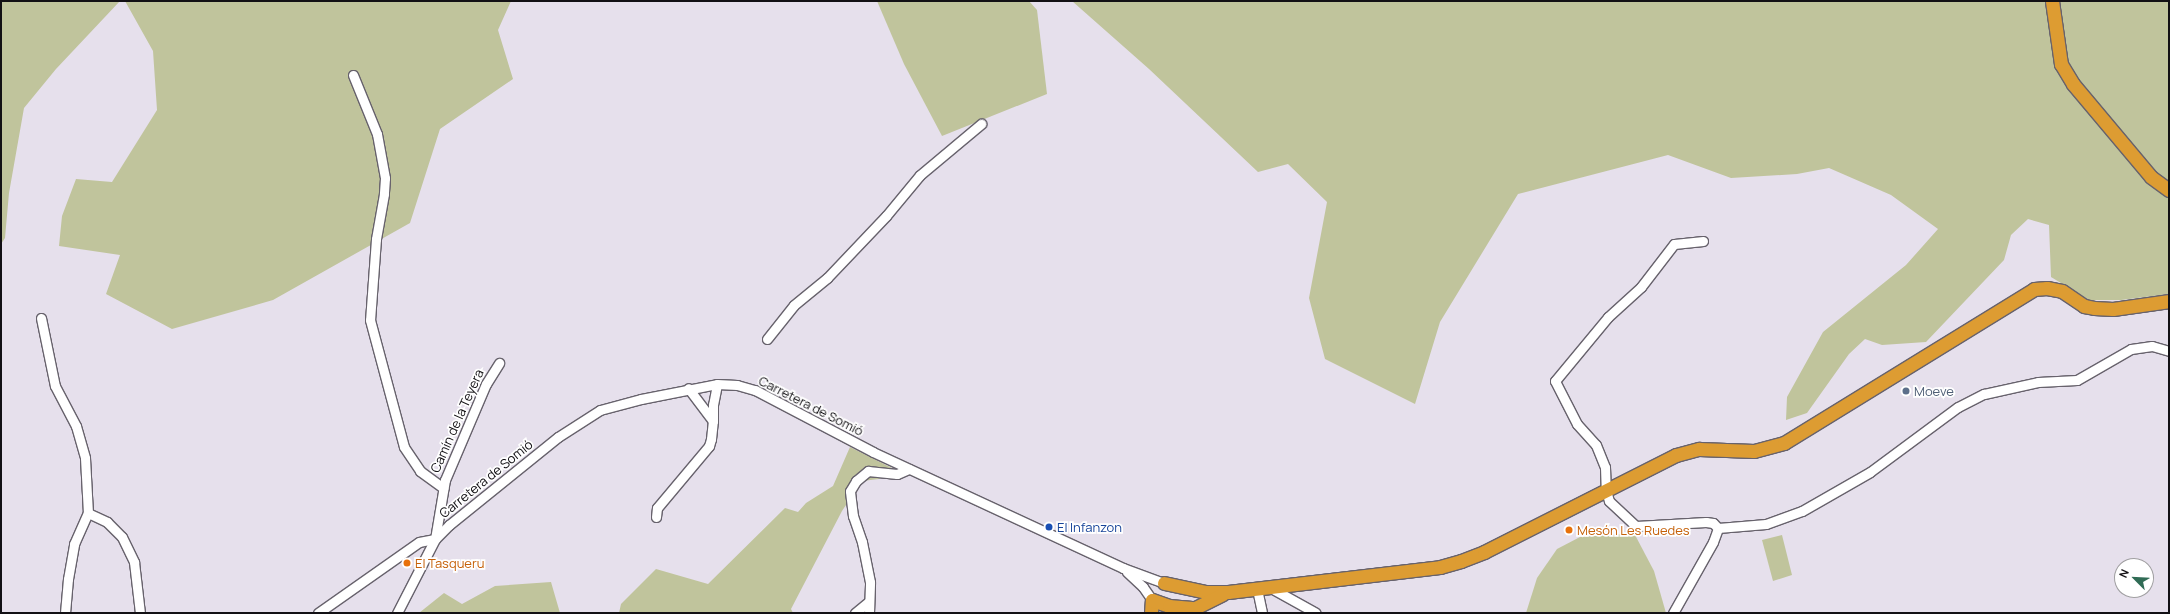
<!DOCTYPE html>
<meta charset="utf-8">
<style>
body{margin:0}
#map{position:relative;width:2170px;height:614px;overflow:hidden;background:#e6e0ec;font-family:Manrope,sans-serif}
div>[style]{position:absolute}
.green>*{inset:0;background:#c0c49c}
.roads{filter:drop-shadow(1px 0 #67626c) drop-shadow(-1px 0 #67626c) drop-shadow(0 1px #67626c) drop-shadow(0 -1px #67626c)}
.minor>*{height:9px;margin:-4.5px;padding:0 4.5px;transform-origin:4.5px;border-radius:4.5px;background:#fff}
.highway>*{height:13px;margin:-6.5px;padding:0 6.5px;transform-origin:6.5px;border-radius:6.5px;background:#dd9c32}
.dots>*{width:11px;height:11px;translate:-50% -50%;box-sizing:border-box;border:2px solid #fff;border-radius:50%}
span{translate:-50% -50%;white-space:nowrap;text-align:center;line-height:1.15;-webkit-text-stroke:3.5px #fff;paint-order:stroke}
.service-label{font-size:13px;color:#4e5e75}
.left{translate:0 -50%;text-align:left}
.street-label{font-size:13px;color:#121014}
.transit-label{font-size:13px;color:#164399}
.food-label{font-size:13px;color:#c56008}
.frame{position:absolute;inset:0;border:2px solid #121014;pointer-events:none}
.north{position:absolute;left:2114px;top:558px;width:40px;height:40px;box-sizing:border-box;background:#fff;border:1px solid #a09fa1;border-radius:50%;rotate:294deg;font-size:11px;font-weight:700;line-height:16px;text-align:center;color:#121014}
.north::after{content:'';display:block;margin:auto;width:14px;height:18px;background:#306b55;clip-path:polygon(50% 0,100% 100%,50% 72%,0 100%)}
</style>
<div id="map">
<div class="green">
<i style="clip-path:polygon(1px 1px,120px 1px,56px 69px,24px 108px,9px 193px,5px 238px,1px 244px)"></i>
<i style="clip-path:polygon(125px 1px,511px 1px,498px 30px,513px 79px,440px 129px,410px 223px,273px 300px,172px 329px,106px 294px,120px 255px,59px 246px,62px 216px,76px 179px,112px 182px,157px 110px,153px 51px)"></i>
<i style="clip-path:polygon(877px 1px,1029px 1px,1037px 10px,1047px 94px,942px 136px,904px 64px)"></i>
<i style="clip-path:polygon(1072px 1px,2169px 1px,2169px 294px,2121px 300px,2089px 300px,2051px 277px,2049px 225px,2028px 219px,2011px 235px,2004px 260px,1926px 342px,1882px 345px,1865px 339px,1849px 354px,1807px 413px,1786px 420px,1787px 397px,1823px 332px,1906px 265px,1938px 229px,1891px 195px,1829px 168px,1797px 174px,1731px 178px,1668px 155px,1518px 194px,1440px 322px,1415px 404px,1325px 359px,1309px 298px,1327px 202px,1288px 164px,1258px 172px,1149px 69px)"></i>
<i style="clip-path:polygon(850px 447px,894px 469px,879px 479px,862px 481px,842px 511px,791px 609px,793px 613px,619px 613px,621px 604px,656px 569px,708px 584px,785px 508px,798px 512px,806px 503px,833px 486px)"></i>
<i style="clip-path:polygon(1634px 533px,1654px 571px,1666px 613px,1526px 613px,1537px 578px,1557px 549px,1580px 537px)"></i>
<i style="clip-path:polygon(1782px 535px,1792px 575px,1773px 581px,1762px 540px)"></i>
<i style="clip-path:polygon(551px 582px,560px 613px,419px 613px,444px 593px,462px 604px,495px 586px)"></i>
</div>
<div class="roads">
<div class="minor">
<i style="left:353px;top:75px;width:64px;rotate:67.9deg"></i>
<i style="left:377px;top:134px;width:45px;rotate:79.7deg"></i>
<i style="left:385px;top:178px;width:16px;rotate:94deg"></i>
<i style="left:384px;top:194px;width:46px;rotate:100.1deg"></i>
<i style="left:376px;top:239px;width:81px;rotate:94.2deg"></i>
<i style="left:370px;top:320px;width:131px;rotate:75deg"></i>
<i style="left:404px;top:447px;width:29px;rotate:56deg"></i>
<i style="left:420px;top:471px;width:29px;rotate:36deg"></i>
<i style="left:1703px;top:241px;width:29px;rotate:174deg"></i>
<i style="left:1674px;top:244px;width:54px;rotate:127.5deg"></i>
<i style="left:1641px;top:287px;width:45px;rotate:137.7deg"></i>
<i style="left:1608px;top:317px;width:83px;rotate:129.6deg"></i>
<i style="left:1555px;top:381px;width:48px;rotate:62.9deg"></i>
<i style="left:1577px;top:424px;width:28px;rotate:48deg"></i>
<i style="left:1596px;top:445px;width:24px;rotate:68deg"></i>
<i style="left:1605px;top:467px;width:23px;rotate:88deg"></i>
<i style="left:1606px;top:490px;width:11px;rotate:75deg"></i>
<i style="left:1609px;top:501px;width:37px;rotate:43deg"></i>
<i style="left:1636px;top:526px;width:70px;rotate:-3.3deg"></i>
<i style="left:1706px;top:522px;width:7px;rotate:8deg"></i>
<i style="left:1713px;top:523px;width:7px;rotate:45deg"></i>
<i style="left:1718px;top:528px;width:48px;rotate:-4.8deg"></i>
<i style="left:1766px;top:524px;width:38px;rotate:-20deg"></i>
<i style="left:1802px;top:511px;width:78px;rotate:-29.8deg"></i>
<i style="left:1870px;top:472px;width:109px;rotate:-36.5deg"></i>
<i style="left:1958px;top:407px;width:29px;rotate:-27deg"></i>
<i style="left:1984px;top:394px;width:55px;rotate:-12.5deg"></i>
<i style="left:2038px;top:382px;width:39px;rotate:-3deg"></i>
<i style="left:2077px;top:380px;width:62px;rotate:-29.9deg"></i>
<i style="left:2131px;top:349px;width:21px;rotate:-8deg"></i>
<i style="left:2152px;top:346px;width:18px;rotate:16deg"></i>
<i style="left:41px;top:318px;width:69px;rotate:78.4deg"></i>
<i style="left:55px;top:386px;width:45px;rotate:62.3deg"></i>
<i style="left:76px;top:426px;width:33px;rotate:74deg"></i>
<i style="left:85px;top:458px;width:55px;rotate:86.9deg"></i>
<i style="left:88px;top:513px;width:21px;rotate:25deg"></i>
<i style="left:107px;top:522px;width:21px;rotate:45deg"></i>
<i style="left:122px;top:537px;width:28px;rotate:64deg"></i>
<i style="left:134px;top:562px;width:51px;rotate:83.3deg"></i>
<i style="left:767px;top:339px;width:43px;rotate:-51.5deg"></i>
<i style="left:794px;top:305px;width:43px;rotate:-39.3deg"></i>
<i style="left:827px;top:278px;width:86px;rotate:-46.4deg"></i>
<i style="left:886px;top:216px;width:53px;rotate:-50.3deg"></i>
<i style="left:920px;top:175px;width:80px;rotate:-39.9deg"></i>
<i style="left:713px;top:421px;width:16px;rotate:-90deg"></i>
<i style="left:713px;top:405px;width:21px;rotate:-79deg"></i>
<i style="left:656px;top:517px;width:9px;rotate:-84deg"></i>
<i style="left:657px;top:508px;width:81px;rotate:-50deg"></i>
<i style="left:709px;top:446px;width:7px;rotate:-74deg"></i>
<i style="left:711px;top:439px;width:18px;rotate:-84deg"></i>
<i style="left:713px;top:421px;width:41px;rotate:-127.1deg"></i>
<i style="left:435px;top:539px;width:60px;rotate:-80.4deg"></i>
<i style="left:445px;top:480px;width:104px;rotate:-66.9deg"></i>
<i style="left:486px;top:384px;width:25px;rotate:-58deg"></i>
<i style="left:1127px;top:572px;width:22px;rotate:43deg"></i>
<i style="left:1143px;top:587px;width:16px;rotate:55deg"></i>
<i style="left:1271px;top:588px;width:51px;rotate:29.1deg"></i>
<i style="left:1257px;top:589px;width:25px;rotate:78deg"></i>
<i style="left:65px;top:613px;width:34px;rotate:-85deg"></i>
<i style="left:68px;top:579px;width:36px;rotate:-80deg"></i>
<i style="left:74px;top:544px;width:34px;rotate:-66deg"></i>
<i style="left:318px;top:613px;width:123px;rotate:-35.1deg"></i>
<i style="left:419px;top:542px;width:16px;rotate:-11deg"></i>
<i style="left:397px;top:613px;width:83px;rotate:-62.8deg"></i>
<i style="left:435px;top:539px;width:20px;rotate:-45deg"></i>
<i style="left:449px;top:525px;width:140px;rotate:-38.9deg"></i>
<i style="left:558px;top:437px;width:50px;rotate:-32.7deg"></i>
<i style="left:600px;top:410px;width:42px;rotate:-15deg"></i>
<i style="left:641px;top:399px;width:77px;rotate:-11.2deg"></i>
<i style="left:717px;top:384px;width:20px;rotate:3deg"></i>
<i style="left:737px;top:385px;width:19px;rotate:16deg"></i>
<i style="left:755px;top:390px;width:133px;rotate:27.7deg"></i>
<i style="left:873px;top:452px;width:276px;rotate:24.9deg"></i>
<i style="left:1123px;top:568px;width:44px;rotate:20.1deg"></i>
<i style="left:855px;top:613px;width:17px;rotate:-40deg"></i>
<i style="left:869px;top:613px;width:31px;rotate:-88deg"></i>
<i style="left:870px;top:582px;width:41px;rotate:-101.3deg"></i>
<i style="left:862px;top:542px;width:28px;rotate:-109deg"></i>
<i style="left:853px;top:516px;width:25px;rotate:-97deg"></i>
<i style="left:850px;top:491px;width:12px;rotate:-59deg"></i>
<i style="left:856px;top:481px;width:16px;rotate:-40deg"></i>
<i style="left:868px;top:471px;width:29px;rotate:6deg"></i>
<i style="left:897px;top:474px;width:13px;rotate:-23deg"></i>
<i style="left:1673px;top:613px;width:81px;rotate:-60.6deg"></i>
<i style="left:1713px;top:542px;width:15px;rotate:-70deg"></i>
</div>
<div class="highway">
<i style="left:2052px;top:1px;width:64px;rotate:81.9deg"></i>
<i style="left:2061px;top:64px;width:23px;rotate:59deg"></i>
<i style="left:2073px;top:84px;width:121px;rotate:50deg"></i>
<i style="left:2151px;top:177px;width:22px;rotate:36deg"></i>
<i style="left:1164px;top:583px;width:43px;rotate:12.1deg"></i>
<i style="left:1206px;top:592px;width:22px"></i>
<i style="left:1228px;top:592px;width:213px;rotate:-6.7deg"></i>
<i style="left:1440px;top:567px;width:22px;rotate:-16deg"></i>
<i style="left:1461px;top:561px;width:25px;rotate:-21deg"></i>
<i style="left:1484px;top:552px;width:215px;rotate:-26.8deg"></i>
<i style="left:1676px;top:455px;width:24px;rotate:-15deg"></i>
<i style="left:1699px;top:449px;width:55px;rotate:2.1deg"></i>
<i style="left:1754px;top:451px;width:31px;rotate:-15deg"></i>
<i style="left:1784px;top:443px;width:294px;rotate:-31.6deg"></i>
<i style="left:2034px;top:289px;width:13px;rotate:-4deg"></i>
<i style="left:2047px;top:288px;width:15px;rotate:11deg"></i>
<i style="left:2062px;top:291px;width:27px;rotate:34deg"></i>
<i style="left:2084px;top:306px;width:10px;rotate:11deg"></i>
<i style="left:2094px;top:308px;width:19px;rotate:3deg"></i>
<i style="left:2113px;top:309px;width:57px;rotate:-8.1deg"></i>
<i style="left:1151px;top:613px;width:13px;rotate:-86deg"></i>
<i style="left:1152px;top:600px;width:18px;rotate:19deg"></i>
<i style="left:1169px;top:606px;width:23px;rotate:5deg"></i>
<i style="left:1185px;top:613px;width:42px;rotate:-26.6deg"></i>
</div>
</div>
<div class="dots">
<i style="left:1906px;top:391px;background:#5c6f8a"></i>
<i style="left:1049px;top:527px;background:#1a4fb4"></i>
<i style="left:1569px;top:530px;background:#e8710a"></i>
<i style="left:407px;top:563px;background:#e8710a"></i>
</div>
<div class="service-label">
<span class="left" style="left:1914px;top:391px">Moeve</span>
</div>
<div class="street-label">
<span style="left:811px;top:406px;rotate:27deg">Carretera de Somió</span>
<span style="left:457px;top:421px;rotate:-66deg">Camín de la Teyera</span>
<span style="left:486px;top:479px;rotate:-39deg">Carretera de Somió</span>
</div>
<div class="transit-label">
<span class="left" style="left:1057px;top:527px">El Infanzon</span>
</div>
<div class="food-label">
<span class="left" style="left:1577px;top:530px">Mesón Les Ruedes</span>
<span class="left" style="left:415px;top:563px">El Tasqueru</span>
</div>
<div class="frame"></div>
<div class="north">N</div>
</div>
